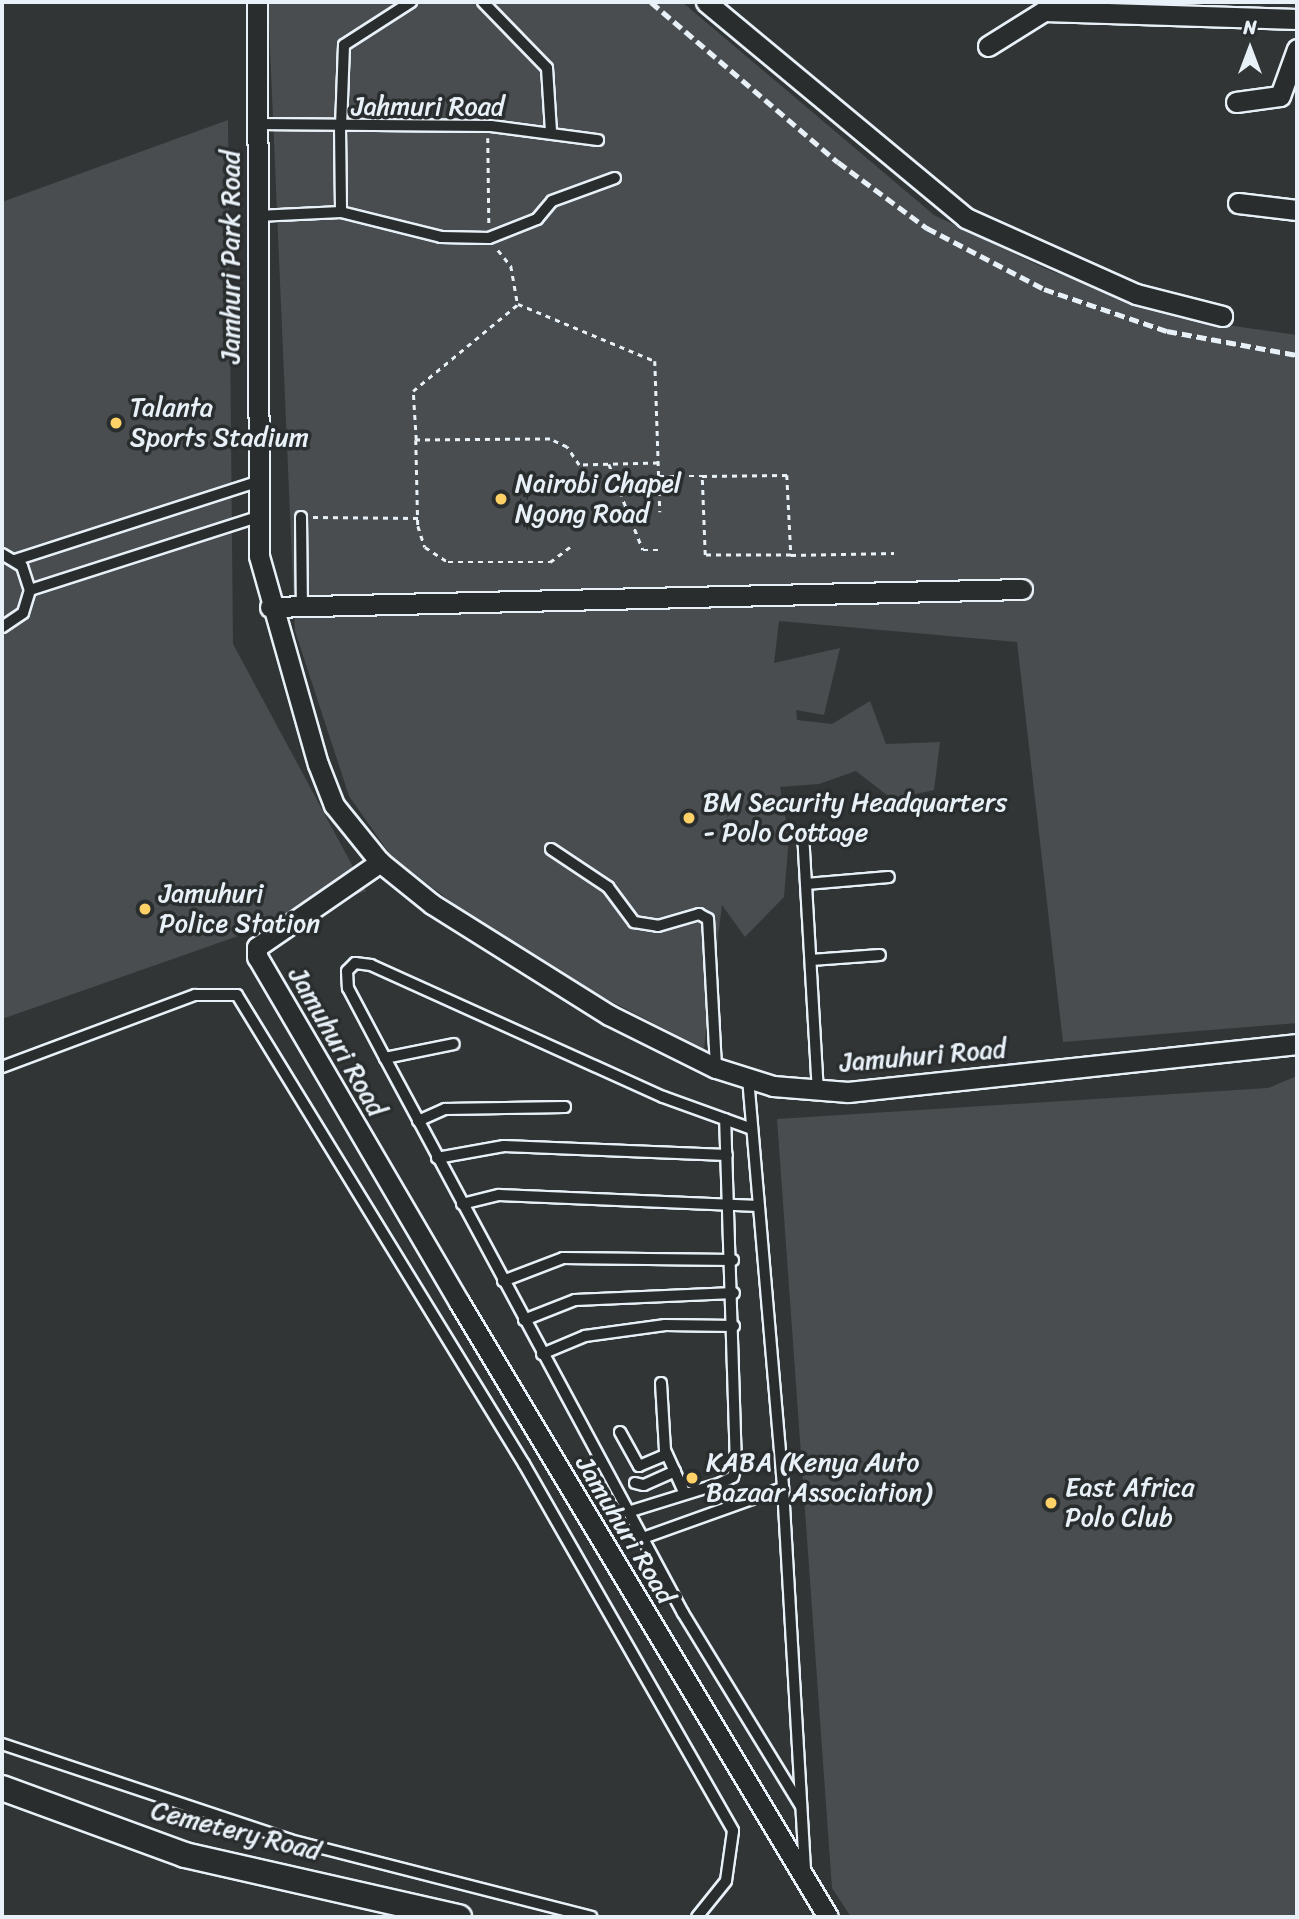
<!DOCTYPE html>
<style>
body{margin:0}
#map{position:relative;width:1299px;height:1919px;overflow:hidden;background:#323536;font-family:Sriracha,sans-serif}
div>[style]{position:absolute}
.green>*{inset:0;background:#494d4f}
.path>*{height:2.5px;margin-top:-1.25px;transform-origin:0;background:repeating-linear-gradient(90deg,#e8f1f8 0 5px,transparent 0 10px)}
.roads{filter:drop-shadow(2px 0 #e8f1f8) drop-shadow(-2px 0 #e8f1f8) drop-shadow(0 2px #e8f1f8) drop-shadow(0 -2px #e8f1f8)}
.service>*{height:10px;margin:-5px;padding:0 5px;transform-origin:5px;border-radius:5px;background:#2a2d2e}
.minor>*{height:19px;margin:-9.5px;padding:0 9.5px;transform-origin:9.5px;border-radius:9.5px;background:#2a2d2e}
.tertiary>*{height:24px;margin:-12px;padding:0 12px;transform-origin:12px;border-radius:12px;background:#2a2d2e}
.rail>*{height:5px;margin-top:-2.5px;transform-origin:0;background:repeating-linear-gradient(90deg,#e8f1f8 0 10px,transparent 0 15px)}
.dots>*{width:19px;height:19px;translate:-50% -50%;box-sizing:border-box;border:4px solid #2a2d2e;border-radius:50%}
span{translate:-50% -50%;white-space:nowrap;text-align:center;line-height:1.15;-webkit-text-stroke:7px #2a2d2e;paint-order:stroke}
.street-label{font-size:26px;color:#e8f1f8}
.poi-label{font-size:26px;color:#e8f1f8}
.left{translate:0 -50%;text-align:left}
.frame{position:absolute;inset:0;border:4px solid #e8f1f8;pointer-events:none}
.north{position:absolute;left:1215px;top:14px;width:70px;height:70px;-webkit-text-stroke:5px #2a2d2e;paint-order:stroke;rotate:0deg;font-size:19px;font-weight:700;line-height:28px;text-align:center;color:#e8f1f8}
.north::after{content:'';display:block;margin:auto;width:24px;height:32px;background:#e8f1f8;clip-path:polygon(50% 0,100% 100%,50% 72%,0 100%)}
</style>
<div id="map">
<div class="green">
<i style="clip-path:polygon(268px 2px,682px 2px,934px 215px,1046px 269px,1178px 318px,1297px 335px,1297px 1023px,1063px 1042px,1017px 642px,779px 621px,774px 663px,840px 648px,824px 715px,796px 710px,797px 720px,832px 724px,870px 701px,886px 744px,940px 742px,934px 790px,892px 799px,856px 771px,819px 784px,780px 787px,789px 837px,784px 897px,745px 937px,722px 905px,704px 1049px,591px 991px,466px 913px,392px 857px,349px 796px,295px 631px)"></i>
<i style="clip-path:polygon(228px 120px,233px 644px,366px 891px,2px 1019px,2px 202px)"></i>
<i style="clip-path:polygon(1297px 1076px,1297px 1917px,851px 1917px,832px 1888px,777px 1119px,1268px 1088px)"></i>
</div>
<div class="path">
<i style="left:488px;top:138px;width:87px;rotate:89.3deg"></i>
<i style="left:498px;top:250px;width:21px;rotate:51deg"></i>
<i style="left:511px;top:266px;width:39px;rotate:80deg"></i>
<i style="left:416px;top:440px;width:86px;rotate:88.7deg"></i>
<i style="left:418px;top:526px;width:22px;rotate:72deg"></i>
<i style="left:425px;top:547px;width:27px;rotate:33deg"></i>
<i style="left:448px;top:562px;width:102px"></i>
<i style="left:550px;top:562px;width:25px;rotate:-37deg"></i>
<i style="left:658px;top:463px;width:79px;rotate:178.5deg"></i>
<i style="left:579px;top:465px;width:22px;rotate:-124deg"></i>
<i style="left:567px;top:447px;width:19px;rotate:-155deg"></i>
<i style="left:550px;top:439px;width:134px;rotate:179.6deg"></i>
<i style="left:416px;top:440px;width:49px;rotate:-93.5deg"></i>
<i style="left:413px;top:391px;width:136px;rotate:-39.6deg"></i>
<i style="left:518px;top:304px;width:148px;rotate:22.6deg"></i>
<i style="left:655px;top:361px;width:151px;rotate:88.1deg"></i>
<i style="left:609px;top:464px;width:92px;rotate:68.4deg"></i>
<i style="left:643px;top:550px;width:20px"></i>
<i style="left:659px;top:476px;width:43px"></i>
<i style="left:702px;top:476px;width:85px;rotate:-0.7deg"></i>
<i style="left:787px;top:475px;width:80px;rotate:87.1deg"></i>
<i style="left:791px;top:555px;width:86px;rotate:180deg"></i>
<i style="left:705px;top:555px;width:79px;rotate:-92.2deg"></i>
<i style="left:313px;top:517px;width:105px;rotate:0.5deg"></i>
<i style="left:791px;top:555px;width:103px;rotate:-1.1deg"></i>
</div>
<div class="roads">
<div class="service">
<i style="left:483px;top:2px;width:92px;rotate:45.9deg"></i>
<i style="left:547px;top:68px;width:63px;rotate:86.4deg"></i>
<i style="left:257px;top:124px;width:234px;rotate:0.5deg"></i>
<i style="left:491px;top:126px;width:108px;rotate:7.5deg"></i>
<i style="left:340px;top:127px;width:85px;rotate:89.3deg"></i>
<i style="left:341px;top:212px;width:103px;rotate:14deg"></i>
<i style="left:441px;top:237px;width:48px;rotate:1.2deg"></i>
<i style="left:489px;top:238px;width:52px;rotate:-21.6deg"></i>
<i style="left:537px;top:219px;width:23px;rotate:-50deg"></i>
<i style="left:552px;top:201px;width:67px;rotate:-20.1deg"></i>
<i style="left:341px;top:127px;width:82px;rotate:-87.9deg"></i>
<i style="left:344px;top:45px;width:80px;rotate:-32.7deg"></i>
<i style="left:257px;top:216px;width:84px;rotate:-2.7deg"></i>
<i style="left:301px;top:517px;width:89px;rotate:89.4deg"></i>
<i style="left:2px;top:554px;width:23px;rotate:31deg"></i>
<i style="left:22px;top:566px;width:25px;rotate:72deg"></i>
<i style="left:30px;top:590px;width:24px;rotate:107deg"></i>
<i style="left:23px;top:613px;width:25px;rotate:146deg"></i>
<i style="left:15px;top:560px;width:254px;rotate:-17.9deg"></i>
<i style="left:30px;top:590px;width:238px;rotate:-17.8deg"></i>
<i style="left:803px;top:833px;width:257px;rotate:86.7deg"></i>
<i style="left:551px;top:849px;width:69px;rotate:33.7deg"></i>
<i style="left:608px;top:887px;width:44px;rotate:53.4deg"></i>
<i style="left:634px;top:922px;width:24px;rotate:9deg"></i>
<i style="left:658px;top:926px;width:43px;rotate:-16.3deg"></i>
<i style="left:699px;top:914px;width:10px;rotate:29deg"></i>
<i style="left:708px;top:919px;width:149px;rotate:86.9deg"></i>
<i style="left:806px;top:884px;width:83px;rotate:-4.8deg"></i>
<i style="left:811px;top:960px;width:69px;rotate:-4.1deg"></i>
<i style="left:385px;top:1058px;width:70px;rotate:-11.5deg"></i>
<i style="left:2px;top:1067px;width:206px;rotate:-20.5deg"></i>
<i style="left:195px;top:995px;width:42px"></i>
<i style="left:237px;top:995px;width:550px;rotate:58.54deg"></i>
<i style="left:524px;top:1464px;width:422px;rotate:60.3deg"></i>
<i style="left:733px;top:1831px;width:50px;rotate:98deg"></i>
<i style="left:726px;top:1881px;width:46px;rotate:128.9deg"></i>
<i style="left:748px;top:1078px;width:411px;rotate:85.1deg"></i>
<i style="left:783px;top:1488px;width:385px;rotate:86.7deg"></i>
<i style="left:418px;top:1121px;width:30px;rotate:-24deg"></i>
<i style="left:445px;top:1109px;width:120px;rotate:-1deg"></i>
<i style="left:752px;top:1129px;width:95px;rotate:-160.2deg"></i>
<i style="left:663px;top:1097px;width:320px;rotate:-155.7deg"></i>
<i style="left:371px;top:965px;width:16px;rotate:-173deg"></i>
<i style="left:355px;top:963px;width:11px;rotate:135deg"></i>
<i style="left:347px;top:971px;width:17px;rotate:87deg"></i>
<i style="left:348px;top:988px;width:79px;rotate:62.1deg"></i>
<i style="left:385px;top:1058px;width:630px;rotate:61.77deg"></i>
<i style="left:683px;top:1613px;width:226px;rotate:58.6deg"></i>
<i style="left:437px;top:1158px;width:68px;rotate:-10.2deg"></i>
<i style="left:504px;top:1146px;width:223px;rotate:2.3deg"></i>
<i style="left:462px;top:1204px;width:38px;rotate:-14deg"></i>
<i style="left:499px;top:1195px;width:260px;rotate:2.4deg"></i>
<i style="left:503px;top:1281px;width:64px;rotate:-21deg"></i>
<i style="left:563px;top:1258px;width:170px;rotate:0.7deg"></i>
<i style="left:524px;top:1320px;width:55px;rotate:-21.4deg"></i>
<i style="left:575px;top:1300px;width:159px;rotate:-2.5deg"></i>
<i style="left:542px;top:1354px;width:47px;rotate:-22.7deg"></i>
<i style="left:585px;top:1336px;width:81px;rotate:-7.8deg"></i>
<i style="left:665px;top:1325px;width:69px;rotate:0.8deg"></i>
<i style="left:661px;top:1383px;width:67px;rotate:86.6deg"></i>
<i style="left:665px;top:1450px;width:48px;rotate:65.6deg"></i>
<i style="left:620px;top:1432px;width:39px;rotate:61deg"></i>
<i style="left:639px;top:1466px;width:30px;rotate:-23deg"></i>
<i style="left:635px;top:1483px;width:9px;rotate:13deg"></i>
<i style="left:644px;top:1485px;width:34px;rotate:-24deg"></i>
<i style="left:628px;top:1512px;width:97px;rotate:-17.3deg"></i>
<i style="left:721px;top:1483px;width:13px;rotate:-27deg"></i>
<i style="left:733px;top:1477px;width:11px;rotate:-75deg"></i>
<i style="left:736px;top:1466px;width:347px;rotate:-91.8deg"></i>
<i style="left:643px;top:1538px;width:149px;rotate:-19.7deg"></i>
<i style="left:2px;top:1744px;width:304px;rotate:18.4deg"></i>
<i style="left:290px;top:1840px;width:311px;rotate:14.3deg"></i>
</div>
<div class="minor">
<i style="left:257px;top:2px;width:554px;rotate:89.79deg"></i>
<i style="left:259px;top:556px;width:216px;rotate:74.2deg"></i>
<i style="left:318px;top:764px;width:44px;rotate:68.7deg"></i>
<i style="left:334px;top:805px;width:73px;rotate:51.1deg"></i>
<i style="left:706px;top:2px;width:338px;rotate:39.7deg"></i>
<i style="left:966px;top:218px;width:186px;rotate:24.1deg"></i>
<i style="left:1136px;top:294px;width:89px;rotate:14.3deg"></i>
<i style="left:988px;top:46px;width:66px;rotate:-32deg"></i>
<i style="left:1044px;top:11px;width:253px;rotate:1.8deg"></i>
<i style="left:1236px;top:102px;width:44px;rotate:-7.8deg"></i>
<i style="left:1280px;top:96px;width:50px;rotate:-70.1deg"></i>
<i style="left:1238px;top:203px;width:59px;rotate:6.8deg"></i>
<i style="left:270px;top:607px;width:752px;rotate:-1.37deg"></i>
<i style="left:828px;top:1917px;width:717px;rotate:-120.96deg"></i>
<i style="left:459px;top:1302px;width:400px;rotate:-120.3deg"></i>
<i style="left:257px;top:957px;width:10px;rotate:-90deg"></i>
<i style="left:257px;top:947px;width:150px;rotate:-34.6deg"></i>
<i style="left:380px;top:862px;width:67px;rotate:38.9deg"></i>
<i style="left:432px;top:904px;width:209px;rotate:32.1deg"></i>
<i style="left:609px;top:1015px;width:119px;rotate:26.4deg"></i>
<i style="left:716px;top:1068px;width:60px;rotate:17.5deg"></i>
<i style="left:773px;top:1086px;width:75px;rotate:4.6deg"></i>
<i style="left:848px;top:1092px;width:452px;rotate:-6.1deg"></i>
</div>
<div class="tertiary">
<i style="left:2px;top:1788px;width:195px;rotate:20.1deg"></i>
<i style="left:185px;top:1855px;width:281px;rotate:12.8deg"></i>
</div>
</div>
<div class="rail">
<i style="left:651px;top:2px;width:246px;rotate:40.6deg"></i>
<i style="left:838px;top:162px;width:111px;rotate:36.6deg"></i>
<i style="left:927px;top:228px;width:132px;rotate:27.5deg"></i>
<i style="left:1044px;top:289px;width:130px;rotate:18.9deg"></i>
<i style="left:1167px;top:331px;width:132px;rotate:10.5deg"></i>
</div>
<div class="dots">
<i style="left:116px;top:423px;background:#ffd166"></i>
<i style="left:501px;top:499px;background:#ffd166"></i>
<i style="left:689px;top:818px;background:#ffd166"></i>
<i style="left:145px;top:909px;background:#ffd166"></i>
<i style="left:692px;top:1478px;background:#ffd166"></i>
<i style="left:1051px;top:1503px;background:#ffd166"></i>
</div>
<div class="street-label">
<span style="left:428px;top:107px">Jahmuri Road</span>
<span style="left:231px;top:257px;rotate:-90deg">Jamhuri Park Road</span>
<span style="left:337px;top:1042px;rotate:60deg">Jamuhuri Road</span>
<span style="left:923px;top:1056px;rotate:-5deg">Jamuhuri Road</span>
<span style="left:625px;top:1530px;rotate:59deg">Jamuhuri Road</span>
<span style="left:236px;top:1831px;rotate:14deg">Cemetery Road</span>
</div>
<div class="poi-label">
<span class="left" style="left:130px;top:423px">Talanta<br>Sports Stadium</span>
<span class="left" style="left:515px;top:499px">Nairobi Chapel<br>Ngong Road</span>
<span class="left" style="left:703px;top:818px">BM Security Headquarters<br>- Polo Cottage</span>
<span class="left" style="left:159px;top:909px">Jamuhuri<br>Police Station</span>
<span class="left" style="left:706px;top:1478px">KABA (Kenya Auto<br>Bazaar Association)</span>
<span class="left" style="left:1065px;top:1503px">East Africa<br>Polo Club</span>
</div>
<div class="frame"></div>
<div class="north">N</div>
</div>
